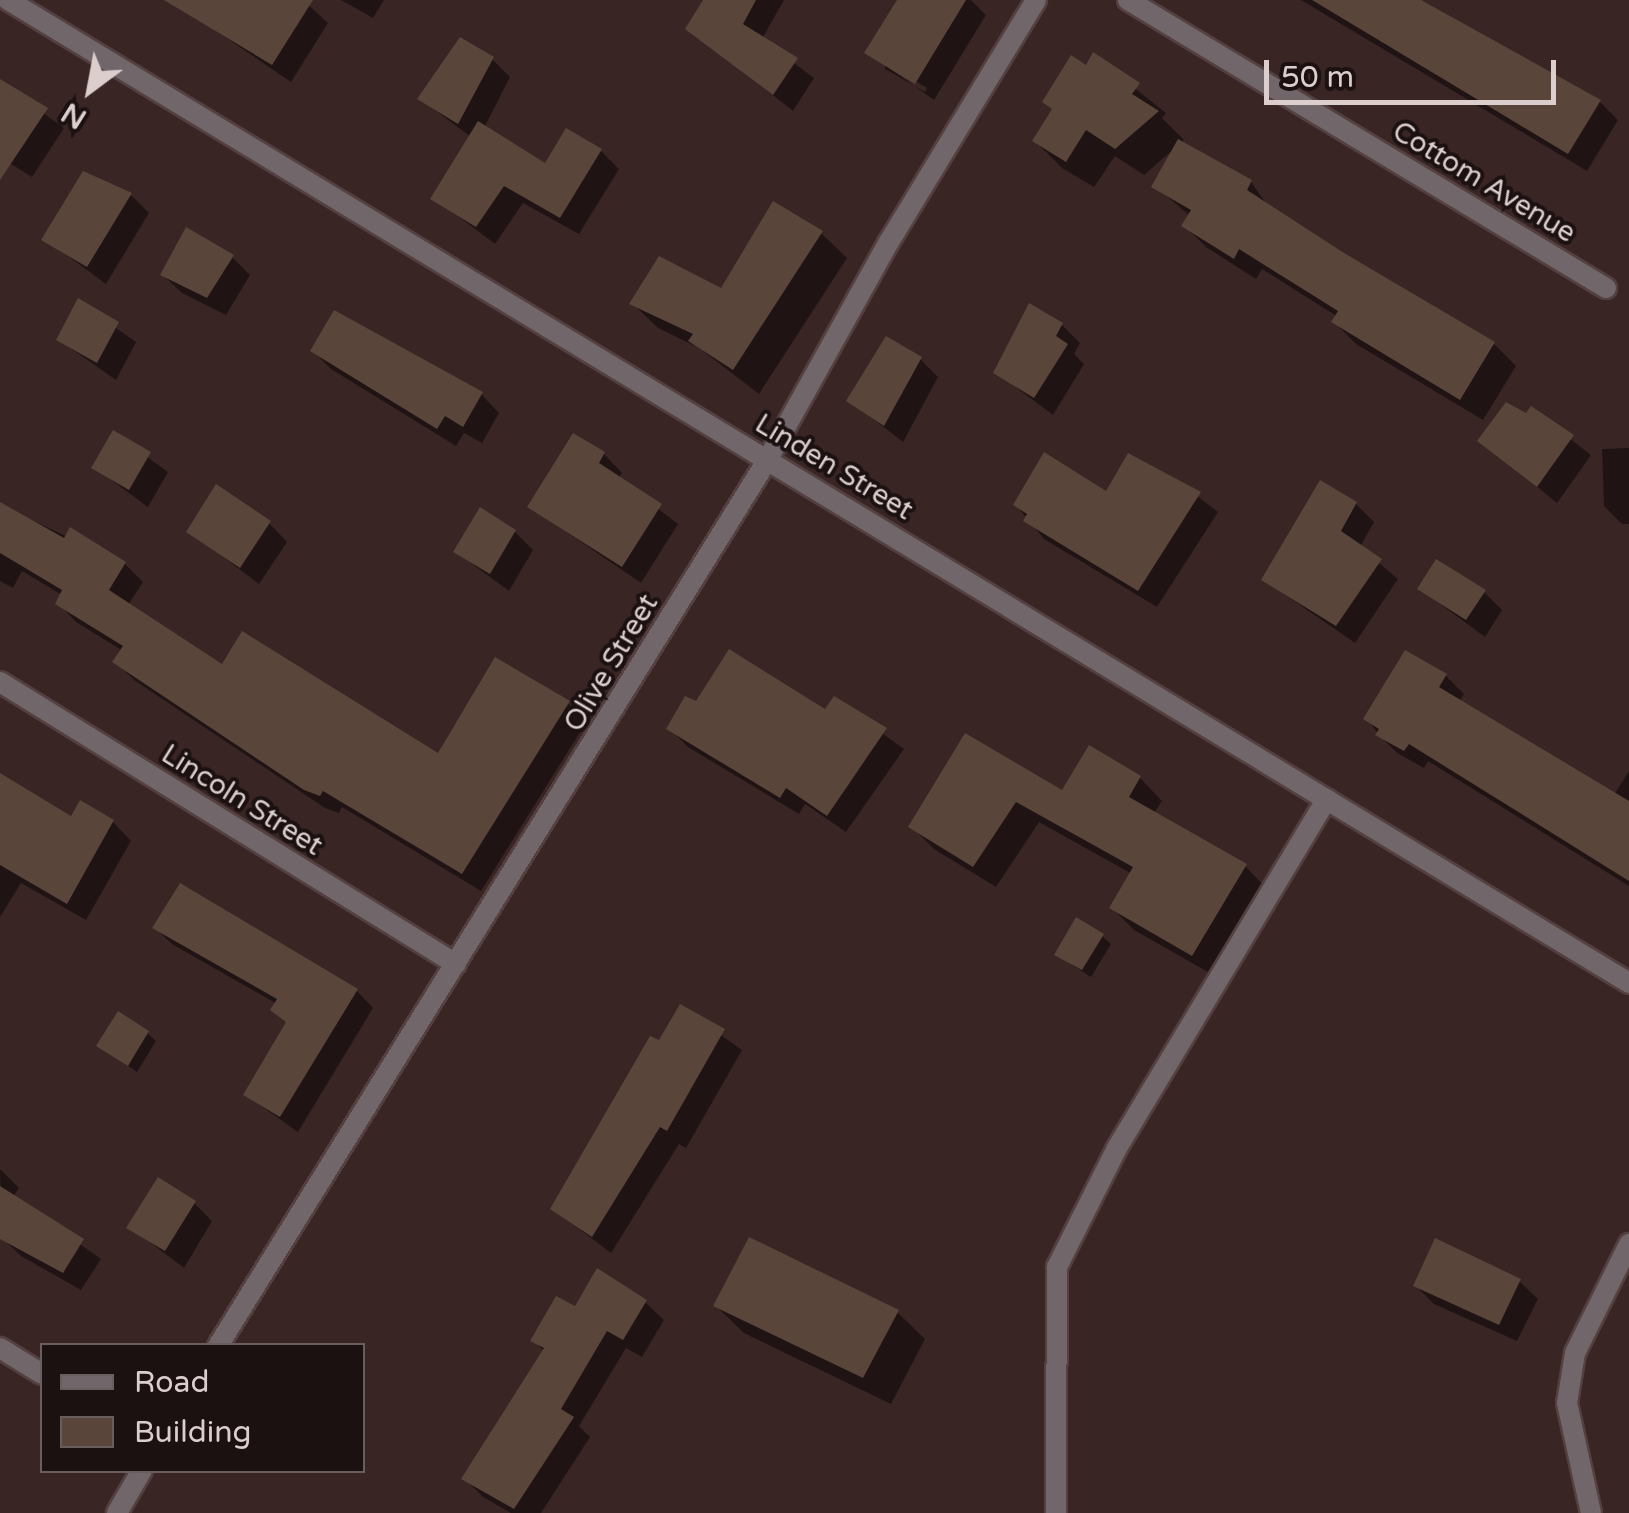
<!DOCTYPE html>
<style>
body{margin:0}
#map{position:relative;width:1629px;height:1513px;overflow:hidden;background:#3a2525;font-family:"Varela Round",sans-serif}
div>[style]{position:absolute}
.shadow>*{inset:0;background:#0007}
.building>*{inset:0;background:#5a453b}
.roads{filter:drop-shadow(2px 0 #544040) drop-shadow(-2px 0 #544040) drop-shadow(0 2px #544040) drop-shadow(0 -2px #544040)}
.minor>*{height:20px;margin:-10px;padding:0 10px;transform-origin:10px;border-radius:10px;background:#71676b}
span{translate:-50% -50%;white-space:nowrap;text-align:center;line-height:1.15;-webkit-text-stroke:8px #1b1111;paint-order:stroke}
.street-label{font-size:28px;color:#ddcece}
.legend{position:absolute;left:40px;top:1343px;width:325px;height:130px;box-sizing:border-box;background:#1b1111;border:2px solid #695d5d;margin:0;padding:12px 18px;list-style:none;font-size:30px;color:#ddcece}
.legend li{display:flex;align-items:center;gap:20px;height:50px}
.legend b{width:50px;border:2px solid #695d5d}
.north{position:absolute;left:40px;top:40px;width:100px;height:100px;-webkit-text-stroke:8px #1b1111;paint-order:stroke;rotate:212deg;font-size:28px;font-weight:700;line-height:40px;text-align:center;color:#ddcece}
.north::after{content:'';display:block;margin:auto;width:35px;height:45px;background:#ddcece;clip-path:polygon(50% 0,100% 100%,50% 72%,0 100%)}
.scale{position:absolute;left:1264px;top:60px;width:292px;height:45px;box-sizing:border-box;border:5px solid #ddcece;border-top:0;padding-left:12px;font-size:30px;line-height:35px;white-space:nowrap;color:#ddcece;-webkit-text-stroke:8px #1b1111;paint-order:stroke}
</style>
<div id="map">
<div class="shadow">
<i style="clip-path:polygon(171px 0,303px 0,328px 23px,291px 82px)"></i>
<i style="clip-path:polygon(341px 0,384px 0,373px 18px)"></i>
<i style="clip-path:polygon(706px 0,784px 0,762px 39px,814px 78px,793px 111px,688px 29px)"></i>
<i style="clip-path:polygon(evenodd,900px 0,971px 0,986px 15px,934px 100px,868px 53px,900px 0,885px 63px,927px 88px,925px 92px,885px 69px,885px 63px)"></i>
<i style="clip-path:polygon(1301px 0,1416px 0,1600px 102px,1618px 120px,1587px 171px)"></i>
<i style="clip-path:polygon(1094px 56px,1166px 113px,1162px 118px,1184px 140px,1180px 143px,1251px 182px,1270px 209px,1494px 344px,1516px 366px,1483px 420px,1356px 344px,1334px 322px,1338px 317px,1262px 269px,1256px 279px,1206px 247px,1184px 225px,1190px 216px,1155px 186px,1175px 148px,1144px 175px,1115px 156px,1094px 187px,1062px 168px,1035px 141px)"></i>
<i style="clip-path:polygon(492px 59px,510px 77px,484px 128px,546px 167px,601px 151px,619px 169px,579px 234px,523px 203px,495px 244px,434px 198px,471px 137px,420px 99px)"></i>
<i style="clip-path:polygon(0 82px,64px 128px,32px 177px,0 157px)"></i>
<i style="clip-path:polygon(131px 195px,149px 213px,106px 284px,45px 239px)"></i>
<i style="clip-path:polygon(821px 233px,847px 258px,759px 394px,699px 348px,658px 328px,632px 303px,722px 291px)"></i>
<i style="clip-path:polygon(232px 257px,250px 275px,226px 315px,182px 293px,163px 275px)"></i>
<i style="clip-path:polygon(79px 302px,136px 342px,116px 380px,59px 340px)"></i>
<i style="clip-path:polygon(1062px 325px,1080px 343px,1074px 354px,1084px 364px,1053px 415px,997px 373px)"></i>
<i style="clip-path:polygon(313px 351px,481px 394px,499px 413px,482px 443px,464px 433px,456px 446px,331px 369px)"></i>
<i style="clip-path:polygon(920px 359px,938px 377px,903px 442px,849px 400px)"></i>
<i style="clip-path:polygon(1532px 409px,1591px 455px,1557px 503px,1481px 441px)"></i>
<i style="clip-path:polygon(114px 433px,168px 472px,148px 507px,95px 468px)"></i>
<i style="clip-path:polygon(574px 437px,604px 454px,622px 473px,618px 478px,678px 524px,641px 583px,530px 507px)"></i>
<i style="clip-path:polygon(1629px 448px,1629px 524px,1622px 524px,1604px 506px,1602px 449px)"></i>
<i style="clip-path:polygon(1168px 474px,1218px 512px,1157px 607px,1044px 539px,1016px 505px,1107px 494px)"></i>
<i style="clip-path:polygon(1356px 504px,1374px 522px,1360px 547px,1398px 579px,1355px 643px,1264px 580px)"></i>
<i style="clip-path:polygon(0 505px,125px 564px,143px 582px,128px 605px,223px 668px,438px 756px,568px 703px,587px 721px,481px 891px,342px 807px,339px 813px,325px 808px,134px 680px,116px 662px,123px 651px,76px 622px,58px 603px,62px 595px,22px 571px,13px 588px,0 581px)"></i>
<i style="clip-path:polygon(269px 523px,287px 542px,259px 584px,189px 531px)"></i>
<i style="clip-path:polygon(515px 532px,533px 550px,509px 591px,456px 552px)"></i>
<i style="clip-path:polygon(1420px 589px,1484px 592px,1502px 610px,1485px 637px)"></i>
<i style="clip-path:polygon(1406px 654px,1446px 676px,1464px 694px,1459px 702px,1614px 795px,1629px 771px,1629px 886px,1428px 761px,1424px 768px,1397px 753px,1378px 734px,1367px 718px)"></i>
<i style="clip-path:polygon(835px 699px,904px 749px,846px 832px,805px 804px,799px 814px,688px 747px,669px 728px,696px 705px,826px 713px)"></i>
<i style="clip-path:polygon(966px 737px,1063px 794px,1090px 749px,1140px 778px,1162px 801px,1153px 814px,1245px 866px,1267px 889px,1215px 976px,1134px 930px,1112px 908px,1132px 874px,1039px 822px,996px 887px,934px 849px,912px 827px)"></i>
<i style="clip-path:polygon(0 776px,72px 820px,113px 822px,131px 841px,86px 920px,21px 883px,0 917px)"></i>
<i style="clip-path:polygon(155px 928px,357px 991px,373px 1008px,298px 1132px,246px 1095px,288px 1024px,277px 1004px,172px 944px)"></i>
<i style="clip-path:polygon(1102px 936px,1111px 944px,1091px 977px,1057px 955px)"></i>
<i style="clip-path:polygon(681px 1007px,742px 1050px,686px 1148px,679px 1144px,611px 1253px,553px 1209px)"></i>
<i style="clip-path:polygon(147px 1033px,156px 1041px,137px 1072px,100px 1046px)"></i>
<i style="clip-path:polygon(0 1169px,19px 1188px,13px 1197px,101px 1259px,81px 1290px,21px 1256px,2px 1238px)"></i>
<i style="clip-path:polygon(194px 1203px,212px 1221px,184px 1268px,130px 1227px)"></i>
<i style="clip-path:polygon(1519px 1281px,1538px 1299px,1517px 1341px,1434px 1304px,1416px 1286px)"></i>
<i style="clip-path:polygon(645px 1302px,664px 1320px,642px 1357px,626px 1348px,579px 1426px,590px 1437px,541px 1513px,511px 1513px,483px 1497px,465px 1479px,545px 1352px,533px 1340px,576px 1310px)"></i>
<i style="clip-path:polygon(716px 1306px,897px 1312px,925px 1339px,891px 1404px,744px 1333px)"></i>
</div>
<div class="building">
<i style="clip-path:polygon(164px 0,313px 0,272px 65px)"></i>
<i style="clip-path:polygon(703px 0,756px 0,743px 24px,798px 58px,773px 95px,685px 29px)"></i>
<i style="clip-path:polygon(897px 0,966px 0,915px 84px,864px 53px)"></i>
<i style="clip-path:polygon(1312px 0,1421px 0,1601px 100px,1568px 154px)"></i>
<i style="clip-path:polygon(460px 37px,494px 57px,458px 124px,417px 99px)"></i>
<i style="clip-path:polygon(1093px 52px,1140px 83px,1132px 94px,1159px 111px,1115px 149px,1086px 130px,1066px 162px,1032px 141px,1052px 109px,1042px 102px,1071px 55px,1086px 65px)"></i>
<i style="clip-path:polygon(0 79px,48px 108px,0 180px)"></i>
<i style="clip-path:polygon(478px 121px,545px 163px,566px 128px,602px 149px,560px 218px,504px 186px,476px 227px,430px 199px)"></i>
<i style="clip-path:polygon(1178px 139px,1252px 180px,1247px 190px,1344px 253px,1495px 342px,1460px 400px,1331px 322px,1338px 311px,1239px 249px,1234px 259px,1181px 226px,1191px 210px,1151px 187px)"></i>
<i style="clip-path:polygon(83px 171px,132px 193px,87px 267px,41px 240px)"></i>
<i style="clip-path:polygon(773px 201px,823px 231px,733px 370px,688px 341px,693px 334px,629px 304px,659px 256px,721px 288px)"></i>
<i style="clip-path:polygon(186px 227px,234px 255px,207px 298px,160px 275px)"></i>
<i style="clip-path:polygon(78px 298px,119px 322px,97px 363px,56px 340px)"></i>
<i style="clip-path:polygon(1029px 303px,1063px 323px,1056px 336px,1068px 344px,1034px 398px,993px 373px)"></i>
<i style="clip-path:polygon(334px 310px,483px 392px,463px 427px,445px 416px,437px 429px,310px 351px)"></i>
<i style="clip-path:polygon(886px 336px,922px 357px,884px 426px,846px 401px)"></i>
<i style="clip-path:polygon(1506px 402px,1526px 413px,1531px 406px,1574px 435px,1537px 487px,1477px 441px)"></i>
<i style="clip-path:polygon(113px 430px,151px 452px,129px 490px,91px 468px)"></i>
<i style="clip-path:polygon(573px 433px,605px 452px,599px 463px,662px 504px,622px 567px,527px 507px)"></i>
<i style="clip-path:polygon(1044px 452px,1106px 491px,1128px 453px,1201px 492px,1138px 591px,1023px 521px,1027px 514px,1013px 505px)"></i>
<i style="clip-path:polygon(1320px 480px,1357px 502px,1341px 531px,1382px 559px,1336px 626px,1261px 580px)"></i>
<i style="clip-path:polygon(216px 484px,271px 521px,240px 568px,186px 532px)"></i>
<i style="clip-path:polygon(0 502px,64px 538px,70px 527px,126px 562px,109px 590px,222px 664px,242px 631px,438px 753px,495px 657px,570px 701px,462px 874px,323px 791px,320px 796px,304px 790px,112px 662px,123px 646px,55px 604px,62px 590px,0 553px)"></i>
<i style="clip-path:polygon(480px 507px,516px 530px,490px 574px,453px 552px)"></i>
<i style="clip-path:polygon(1436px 559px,1486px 590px,1466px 620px,1417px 589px)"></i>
<i style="clip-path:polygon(729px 649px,825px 709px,834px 696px,887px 728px,827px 816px,786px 788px,780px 798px,666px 729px,685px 696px,696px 701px)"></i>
<i style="clip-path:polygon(1405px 650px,1447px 674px,1439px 687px,1629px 801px,1629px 881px,1409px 744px,1404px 751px,1375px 735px,1379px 729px,1363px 719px)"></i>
<i style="clip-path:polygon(965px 733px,1062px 790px,1089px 745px,1141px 776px,1129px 797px,1247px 864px,1192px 956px,1109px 908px,1133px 867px,1016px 802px,973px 867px,908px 827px)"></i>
<i style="clip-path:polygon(0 773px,71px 816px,80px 800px,114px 820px,67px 904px,0 865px)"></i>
<i style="clip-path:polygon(180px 883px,358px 989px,280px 1117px,243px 1095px,286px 1022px,270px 1010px,277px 999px,152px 928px)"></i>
<i style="clip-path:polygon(1076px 917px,1104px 934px,1082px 970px,1054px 955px)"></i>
<i style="clip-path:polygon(680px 1004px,725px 1029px,667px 1131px,660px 1127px,592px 1237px,550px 1209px,650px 1036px,659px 1040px)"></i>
<i style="clip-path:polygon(118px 1011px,149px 1031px,128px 1066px,96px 1046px)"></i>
<i style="clip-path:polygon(158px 1177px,196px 1201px,165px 1251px,126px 1228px)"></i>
<i style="clip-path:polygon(0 1186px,84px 1239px,63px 1273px,0 1239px)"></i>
<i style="clip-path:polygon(749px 1237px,899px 1310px,863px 1378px,713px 1306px)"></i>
<i style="clip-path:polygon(1435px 1238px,1521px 1279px,1499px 1325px,1413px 1286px)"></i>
<i style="clip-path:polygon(597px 1268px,647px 1300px,623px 1340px,607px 1331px,561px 1409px,574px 1417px,514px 1509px,461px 1479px,544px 1348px,530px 1341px,556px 1296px,575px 1306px)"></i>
</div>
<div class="roads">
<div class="minor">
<i style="left:8px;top:0;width:1896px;rotate:31.23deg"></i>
<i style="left:1128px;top:0;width:558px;rotate:31.07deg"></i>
<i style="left:0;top:682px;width:536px;rotate:31.73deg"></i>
<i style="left:218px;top:1346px;width:1044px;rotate:-58.2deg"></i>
<i style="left:768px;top:459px;width:248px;rotate:-60.9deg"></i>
<i style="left:889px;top:242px;width:283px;rotate:-58.7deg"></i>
<i style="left:0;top:1348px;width:49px;rotate:31.8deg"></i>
<i style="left:117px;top:1513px;width:50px;rotate:-59.8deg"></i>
<i style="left:1056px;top:1513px;width:246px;rotate:-89.8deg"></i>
<i style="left:1057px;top:1267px;width:133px;rotate:-63.2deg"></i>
<i style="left:1117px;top:1148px;width:407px;rotate:-59deg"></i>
<i style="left:1591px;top:1513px;width:113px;rotate:-102.3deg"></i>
<i style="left:1567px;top:1403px;width:51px;rotate:-80.9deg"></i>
<i style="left:1575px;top:1353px;width:122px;rotate:-63.6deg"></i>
</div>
</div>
<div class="street-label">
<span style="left:1484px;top:182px;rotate:31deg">Cottom Avenue</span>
<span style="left:834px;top:467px;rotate:31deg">Linden Street</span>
<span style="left:611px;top:663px;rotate:-59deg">Olive Street</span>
<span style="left:242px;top:800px;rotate:32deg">Lincoln Street</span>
</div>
<ul class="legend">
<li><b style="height:12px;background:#71676b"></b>Road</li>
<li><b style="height:28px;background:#5a453b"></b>Building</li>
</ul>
<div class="north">N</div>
<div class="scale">50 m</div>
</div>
